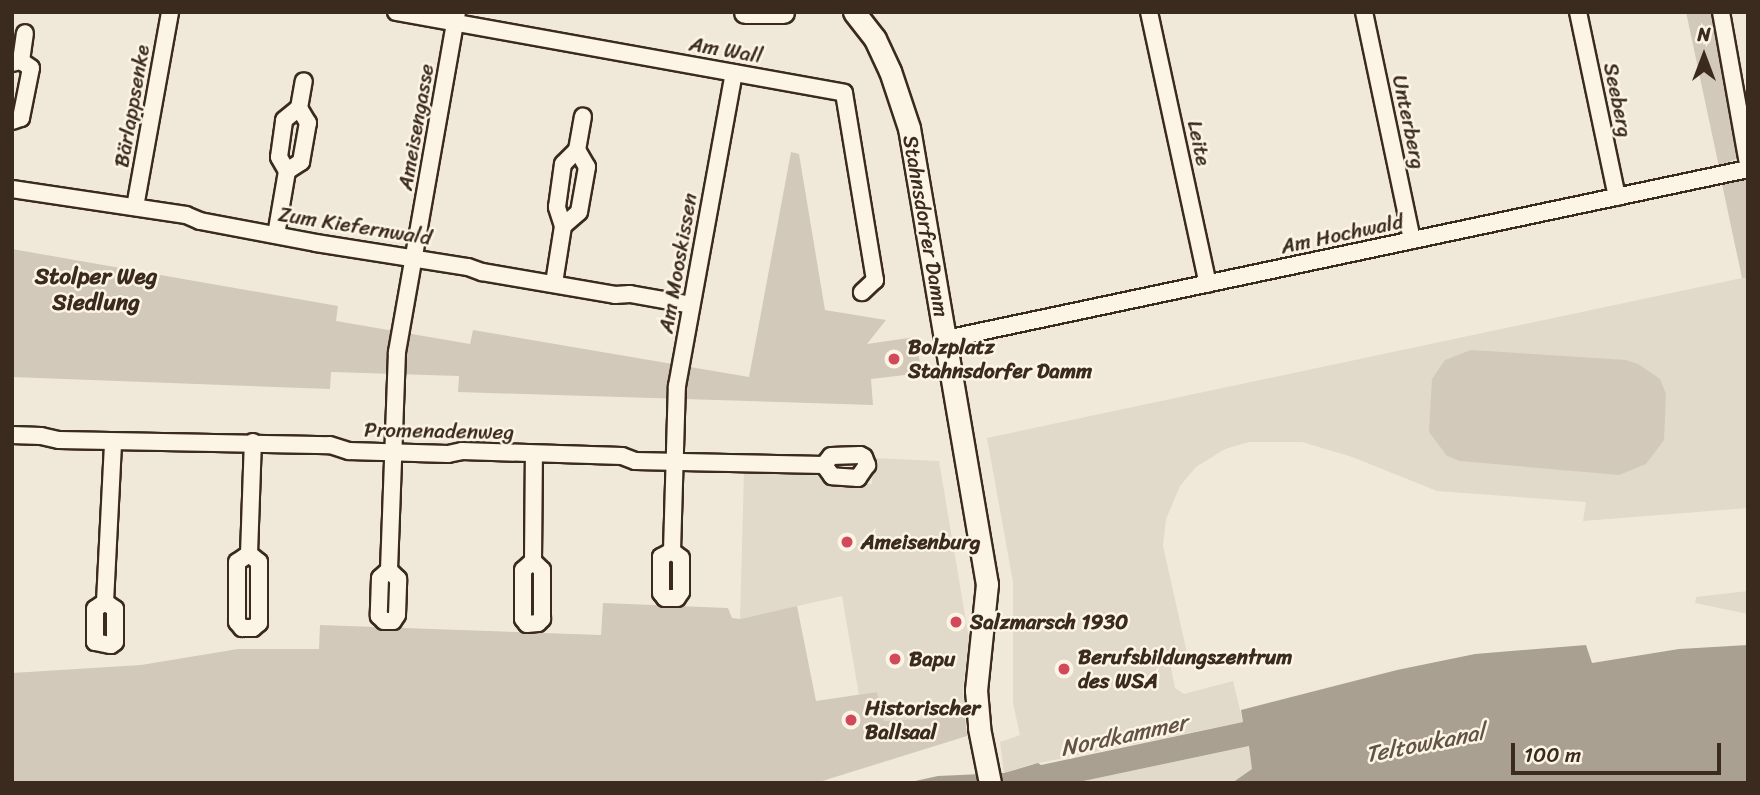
<!DOCTYPE html>
<meta charset="utf-8">
<style>
body{margin:0}
#map{position:relative;width:1760px;height:795px;overflow:hidden;background:#f0e9d9;font-family:Sriracha,sans-serif}
div>[style]{position:absolute}
.built>*{inset:0;background:#e1d9c9}
.green>*{inset:0;background:#d2c9ba}
.water>*{inset:0;background:#aaa091}
.roads{filter:drop-shadow(2px 0 #3b2a1e) drop-shadow(-2px 0 #3b2a1e) drop-shadow(0 2px #3b2a1e) drop-shadow(0 -2px #3b2a1e)}
.minor>*{height:16px;margin:-8px;padding:0 8px;transform-origin:8px;border-radius:8px;background:#fcf5e5}
.tertiary>*{height:21px;margin:-10.5px;padding:0 10.5px;transform-origin:10.5px;border-radius:10.5px;background:#fcf5e5}
.dots>*{width:19px;height:19px;translate:-50% -50%;box-sizing:border-box;border:4px solid #fcf5e5;border-radius:50%}
span{translate:-50% -50%;white-space:nowrap;text-align:center;line-height:1.15;-webkit-text-stroke:5px #fcf5e5;paint-order:stroke}
.street-label{font-size:21px;color:#3b2a1e}
.poi-label{font-size:21px;color:#3b2a1e;font-weight:700}
.left{translate:0 -50%;text-align:left}
.neighbourhood-label{font-size:23px;color:#3b2a1e;font-weight:700}
.water-label{font-size:23px;color:#625346;font-style:italic}
.frame{position:absolute;inset:0;border:14px solid #3b2a1e;pointer-events:none}
.north{position:absolute;left:1669px;top:21px;width:70px;height:70px;-webkit-text-stroke:5px #fcf5e5;paint-order:stroke;rotate:0deg;font-size:19px;font-weight:700;line-height:28px;text-align:center;color:#3b2a1e}
.north::after{content:'';display:block;margin:auto;width:24px;height:32px;background:#3b2a1e;clip-path:polygon(50% 0,100% 100%,50% 72%,0 100%)}
.scale{position:absolute;left:1511px;top:743px;width:210px;height:32px;box-sizing:border-box;border:4px solid #3b2a1e;border-top:0;padding-left:9px;font-size:21px;line-height:24px;white-space:nowrap;color:#3b2a1e;-webkit-text-stroke:5px #fcf5e5;paint-order:stroke}
</style>
<div id="map">
<div class="built">
<i style="clip-path:polygon(1742px 278px,1748px 278px,1748px 508px,1583px 521px,1586px 502px,1437px 491px,1352px 457px,1302px 442px,1249px 442px,1225px 449px,1196px 467px,1180px 486px,1166px 519px,1163px 546px,1187px 653px,1169px 658px,1175px 688px,1184px 694px,1233px 681px,1243px 722px,1029px 765px,1004px 773px,1000px 742px,1020px 735px,1013px 703px,1013px 582px,987px 438px)"></i>
<i style="clip-path:polygon(873px 458px,939px 461px,969px 639px,963px 689px,965px 716px,884px 721px,877px 692px,859px 695px,842px 596px,740px 619px,744px 471px,815px 473px,823px 482px,872px 484px)"></i>
<i style="clip-path:polygon(1748px 591px,1748px 614px,1695px 603px,1696px 597px)"></i>
<i style="clip-path:polygon(1250px 746px,1253px 769px,1232px 783px,1074px 783px)"></i>
</div>
<div class="green">
<i style="clip-path:polygon(1686px 12px,1712px 12px,1738px 158px,1719px 167px)"></i>
<i style="clip-path:polygon(791px 152px,799px 154px,825px 310px,886px 320px,867px 344px,915px 337px,922px 373px,871px 379px,873px 405px,458px 392px,459px 376px,331px 372px,330px 389px,12px 377px,12px 249px,338px 306px,336px 321px,470px 344px,473px 330px,749px 377px)"></i>
<i style="clip-path:polygon(1748px 178px,1748px 278px,1742px 278px,1722px 184px)"></i>
<i style="clip-path:polygon(1471px 350px,1626px 360px,1638px 364px,1660px 379px,1666px 394px,1664px 440px,1646px 464px,1619px 475px,1460px 461px,1447px 456px,1429px 432px,1432px 379px,1445px 360px)"></i>
<i style="clip-path:polygon(603px 603px,728px 608px,732px 618px,740px 619px,797px 606px,816px 701px,877px 692px,884px 721px,965px 716px,967px 736px,816px 783px,12px 783px,12px 673px,141px 665px,238px 649px,319px 649px,320px 625px,601px 635px)"></i>
</div>
<div class="water">
<i style="clip-path:polygon(1586px 645px,1592px 663px,1679px 649px,1748px 645px,1748px 783px,1232px 783px,1252px 769px,1249px 746px,1074px 783px,906px 783px,938px 776px,1004px 773px,1038px 763px,1041px 765px,1243px 722px,1241px 710px,1397px 670px,1475px 654px)"></i>
</div>
<div class="roads">
<div class="minor">
<i style="left:396px;top:12px;width:455px;rotate:10.2deg"></i>
<i style="left:844px;top:93px;width:190px;rotate:80.6deg"></i>
<i style="left:875px;top:280px;width:18px;rotate:137deg"></i>
<i style="left:1149px;top:12px;width:278px;rotate:77.8deg"></i>
<i style="left:1364px;top:12px;width:233px;rotate:78.1deg"></i>
<i style="left:1578px;top:12px;width:189px;rotate:78.1deg"></i>
<i style="left:1721px;top:12px;width:153px;rotate:79.9deg"></i>
<i style="left:21px;top:61px;width:28px;rotate:-82deg"></i>
<i style="left:12px;top:63px;width:9px;rotate:-13deg"></i>
<i style="left:21px;top:61px;width:12px;rotate:35deg"></i>
<i style="left:31px;top:68px;width:51px;rotate:101.3deg"></i>
<i style="left:21px;top:118px;width:9px;rotate:162deg"></i>
<i style="left:287px;top:171px;width:16px;rotate:-120deg"></i>
<i style="left:279px;top:157px;width:37px;rotate:-82deg"></i>
<i style="left:284px;top:120px;width:19px;rotate:-39deg"></i>
<i style="left:12px;top:189px;width:176px;rotate:8.5deg"></i>
<i style="left:186px;top:215px;width:15px;rotate:23deg"></i>
<i style="left:200px;top:221px;width:118px;rotate:10.7deg"></i>
<i style="left:316px;top:243px;width:154px;rotate:9deg"></i>
<i style="left:468px;top:267px;width:15px;rotate:20deg"></i>
<i style="left:482px;top:272px;width:135px;rotate:9.8deg"></i>
<i style="left:615px;top:295px;width:15px;rotate:-4deg"></i>
<i style="left:630px;top:294px;width:62px;rotate:10.2deg"></i>
<i style="left:135px;top:207px;width:198px;rotate:-79.8deg"></i>
<i style="left:563px;top:226px;width:20px;rotate:-108deg"></i>
<i style="left:557px;top:207px;width:43px;rotate:-82.1deg"></i>
<i style="left:563px;top:164px;width:20px;rotate:-45deg"></i>
<i style="left:276px;top:235px;width:65px;rotate:-80.2deg"></i>
<i style="left:287px;top:171px;width:17px;rotate:-33deg"></i>
<i style="left:301px;top:162px;width:40px;rotate:-80deg"></i>
<i style="left:308px;top:123px;width:17px;rotate:-121deg"></i>
<i style="left:299px;top:108px;width:27px;rotate:-80deg"></i>
<i style="left:554px;top:283px;width:58px;rotate:-81deg"></i>
<i style="left:563px;top:226px;width:21px;rotate:-41deg"></i>
<i style="left:579px;top:212px;width:46px;rotate:-79.9deg"></i>
<i style="left:587px;top:167px;width:20px;rotate:-120deg"></i>
<i style="left:577px;top:150px;width:34px;rotate:-80deg"></i>
<i style="left:946px;top:339px;width:820px;rotate:-11.97deg"></i>
<i style="left:12px;top:435px;width:29px;rotate:2deg"></i>
<i style="left:41px;top:436px;width:18px;rotate:13deg"></i>
<i style="left:59px;top:440px;width:271px;rotate:1.1deg"></i>
<i style="left:330px;top:445px;width:20px;rotate:18deg"></i>
<i style="left:349px;top:451px;width:99px;rotate:1.7deg"></i>
<i style="left:448px;top:454px;width:14px;rotate:-12deg"></i>
<i style="left:462px;top:451px;width:160px;rotate:1.8deg"></i>
<i style="left:622px;top:456px;width:14px;rotate:21deg"></i>
<i style="left:635px;top:461px;width:189px;rotate:1.2deg"></i>
<i style="left:860px;top:455px;width:4px;rotate:27deg"></i>
<i style="left:864px;top:457px;width:9px;rotate:69deg"></i>
<i style="left:867px;top:465px;width:16px;rotate:125deg"></i>
<i style="left:858px;top:478px;width:26px;rotate:-176deg"></i>
<i style="left:832px;top:476px;width:14px;rotate:-126deg"></i>
<i style="left:824px;top:465px;width:11px;rotate:-52deg"></i>
<i style="left:831px;top:456px;width:29px;rotate:-2deg"></i>
<i style="left:672px;top:551px;width:11px;rotate:38deg"></i>
<i style="left:681px;top:558px;width:34px;rotate:90deg"></i>
<i style="left:681px;top:592px;width:7px;rotate:124deg"></i>
<i style="left:677px;top:598px;width:12px;rotate:180deg"></i>
<i style="left:665px;top:598px;width:6px;rotate:-129deg"></i>
<i style="left:661px;top:593px;width:36px;rotate:-90deg"></i>
<i style="left:661px;top:557px;width:13px;rotate:-29deg"></i>
<i style="left:672px;top:551px;width:165px;rotate:-88.3deg"></i>
<i style="left:677px;top:386px;width:318px;rotate:-79.7deg"></i>
<i style="left:249px;top:554px;width:14px;rotate:146deg"></i>
<i style="left:237px;top:562px;width:60px;rotate:90deg"></i>
<i style="left:237px;top:622px;width:8px;rotate:50deg"></i>
<i style="left:242px;top:628px;width:11px"></i>
<i style="left:253px;top:628px;width:8px;rotate:-40deg"></i>
<i style="left:259px;top:623px;width:61px;rotate:-90deg"></i>
<i style="left:259px;top:562px;width:13px;rotate:-141deg"></i>
<i style="left:249px;top:554px;width:112px;rotate:-88deg"></i>
<i style="left:533px;top:561px;width:13px;rotate:138deg"></i>
<i style="left:523px;top:570px;width:49px;rotate:90deg"></i>
<i style="left:523px;top:619px;width:6px;rotate:51deg"></i>
<i style="left:527px;top:624px;width:11px;rotate:-5deg"></i>
<i style="left:538px;top:623px;width:6px;rotate:-45deg"></i>
<i style="left:542px;top:619px;width:49px;rotate:-90deg"></i>
<i style="left:542px;top:570px;width:13px;rotate:-135deg"></i>
<i style="left:533px;top:561px;width:107px;rotate:-89.5deg"></i>
<i style="left:389px;top:570px;width:12px;rotate:138deg"></i>
<i style="left:380px;top:578px;width:38px;rotate:92deg"></i>
<i style="left:379px;top:616px;width:7px;rotate:45deg"></i>
<i style="left:384px;top:621px;width:9px"></i>
<i style="left:393px;top:621px;width:7px;rotate:-56deg"></i>
<i style="left:397px;top:615px;width:36px;rotate:-88deg"></i>
<i style="left:398px;top:579px;width:13px;rotate:-135deg"></i>
<i style="left:389px;top:570px;width:218px;rotate:-87.9deg"></i>
<i style="left:397px;top:352px;width:345px;rotate:-80deg"></i>
<i style="left:105px;top:602px;width:12px;rotate:145deg"></i>
<i style="left:95px;top:609px;width:33px;rotate:90deg"></i>
<i style="left:95px;top:642px;width:16px;rotate:11deg"></i>
<i style="left:111px;top:645px;width:5px;rotate:-37deg"></i>
<i style="left:115px;top:642px;width:33px;rotate:-90deg"></i>
<i style="left:115px;top:609px;width:12px;rotate:-145deg"></i>
<i style="left:105px;top:602px;width:160px;rotate:-87.1deg"></i>
</div>
<div class="tertiary">
<i style="left:745px;top:12px;width:38px"></i>
<i style="left:854px;top:12px;width:34px;rotate:52deg"></i>
<i style="left:875px;top:39px;width:35px;rotate:65deg"></i>
<i style="left:890px;top:71px;width:60px;rotate:71.6deg"></i>
<i style="left:909px;top:128px;width:463px;rotate:80.3deg"></i>
<i style="left:987px;top:584px;width:107px;rotate:95.9deg"></i>
<i style="left:976px;top:690px;width:38px;rotate:85deg"></i>
<i style="left:979px;top:728px;width:56px;rotate:78.7deg"></i>
</div>
</div>
<div class="dots">
<i style="left:894px;top:359px;background:#d1495b"></i>
<i style="left:847px;top:542px;background:#d1495b"></i>
<i style="left:956px;top:622px;background:#d1495b"></i>
<i style="left:895px;top:659px;background:#d1495b"></i>
<i style="left:1064px;top:669px;background:#d1495b"></i>
<i style="left:851px;top:720px;background:#d1495b"></i>
</div>
<div class="street-label">
<span style="left:726px;top:50px;rotate:10deg">Am Wall</span>
<span style="left:1618px;top:100px;rotate:78deg">Seeberg</span>
<span style="left:132px;top:106px;rotate:-80deg">Bärlappsenke</span>
<span style="left:1409px;top:122px;rotate:78deg">Unterberg</span>
<span style="left:416px;top:127px;rotate:-80deg">Ameisengasse</span>
<span style="left:1199px;top:143px;rotate:78deg">Leite</span>
<span style="left:355px;top:226px;rotate:9deg">Zum Kiefernwald</span>
<span style="left:926px;top:226px;rotate:80deg">Stahnsdorfer Damm</span>
<span style="left:1342px;top:234px;rotate:-12deg">Am Hochwald</span>
<span style="left:678px;top:263px;rotate:-80deg">Am Mooskissen</span>
<span style="left:439px;top:431px;rotate:1deg">Promenadenweg</span>
</div>
<div class="poi-label">
<span class="left" style="left:908px;top:359px">Bolzplatz<br>Stahnsdorfer Damm</span>
<span class="left" style="left:861px;top:542px">Ameisenburg</span>
<span class="left" style="left:970px;top:622px">Salzmarsch 1930</span>
<span class="left" style="left:1078px;top:669px">Berufsbildungszentrum<br>des WSA</span>
<span class="left" style="left:909px;top:659px">Bapu</span>
<span class="left" style="left:865px;top:720px">Historischer<br>Ballsaal</span>
</div>
<div class="neighbourhood-label">
<span style="left:96px;top:290px">Stolper Weg<br>Siedlung</span>
</div>
<div class="water-label">
<span style="left:1124px;top:736px;rotate:-12deg">Nordkammer</span>
<span style="left:1425px;top:744px;rotate:-11deg">Teltowkanal</span>
</div>
<div class="frame"></div>
<div class="north">N</div>
<div class="scale">100 m</div>
</div>
